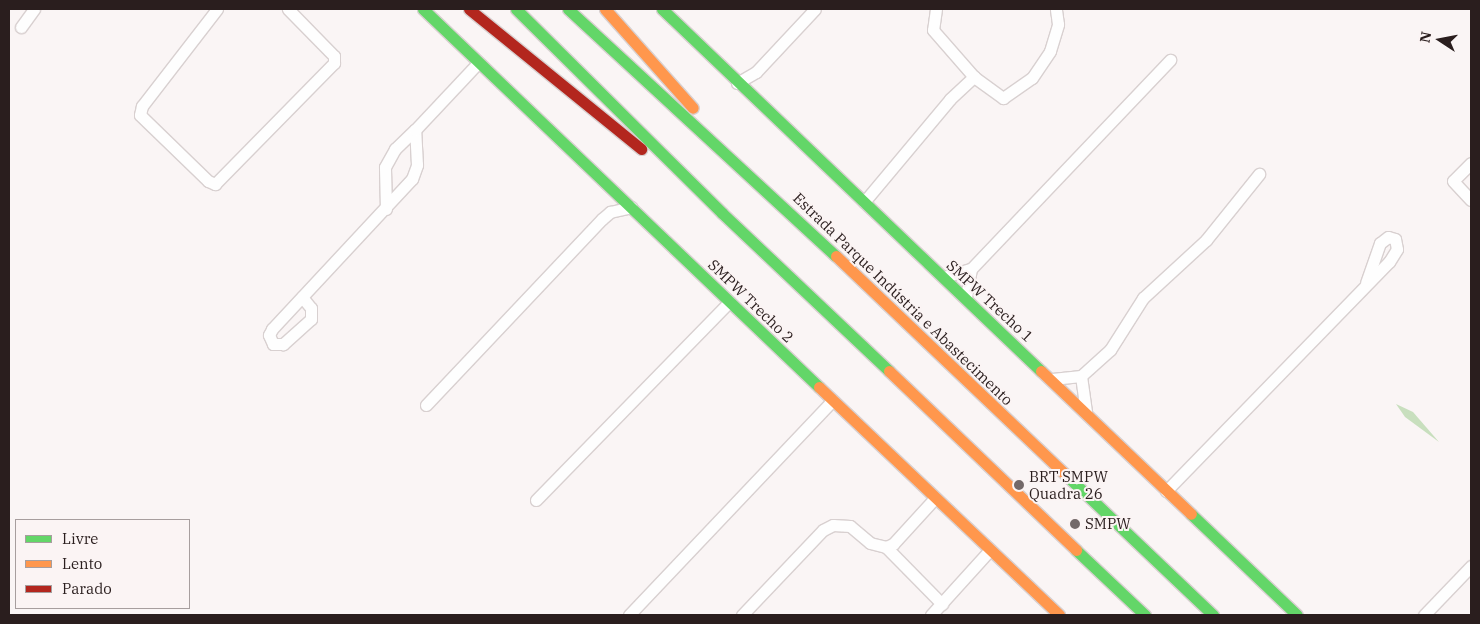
<!DOCTYPE html>
<meta charset="utf-8">
<style>
body{margin:0}
#map{position:relative;width:1480px;height:624px;overflow:hidden;background:#faf5f5;font-family:"IBM Plex Serif",serif}
div>[style]{position:absolute}
.water>*{inset:0;background:#c8dfbe}
.roads{filter:drop-shadow(1px 0 #d8d0d0) drop-shadow(-1px 0 #d8d0d0) drop-shadow(0 1px #d8d0d0) drop-shadow(0 -1px #d8d0d0)}
.street>*{height:11px;margin:-5.5px;padding:0 5.5px;transform-origin:5.5px;border-radius:5.5px;background:#fefefe}
.fast>*{height:11px;margin:-5.5px;padding:0 5.5px;transform-origin:5.5px;border-radius:5.5px;background:#63d668}
.slow>*{height:11px;margin:-5.5px;padding:0 5.5px;transform-origin:5.5px;border-radius:5.5px;background:#ff974d}
.jam>*{height:11px;margin:-5.5px;padding:0 5.5px;transform-origin:5.5px;border-radius:5.5px;background:#b3261e}
.dots>*{width:14px;height:14px;translate:-50% -50%;box-sizing:border-box;border:2px solid #fbf4f4;border-radius:50%}
span{translate:-50% -50%;white-space:nowrap;text-align:center;line-height:1.15;-webkit-text-stroke:4px #fbf4f4;paint-order:stroke}
.street-label{font-size:15px;color:#2a1e1e}
.poi-label{font-size:15px;color:#2a1e1e}
.left{translate:0 -50%;text-align:left}
.frame{position:absolute;inset:0;border:10px solid #2a1e1e;pointer-events:none}
.legend{position:absolute;left:15px;top:519px;width:175px;height:90px;box-sizing:border-box;background:#fbf4f4;border:1px solid #a79e9e;margin:0;padding:6px 9px;list-style:none;font-size:15px;color:#2a1e1e}
.legend li{display:flex;align-items:center;gap:10px;height:25px}
.legend b{width:25px;border:1px solid #a79e9e}
.north{position:absolute;left:1415px;top:15px;width:50px;height:50px;-webkit-text-stroke:4px #fbf4f4;paint-order:stroke;rotate:281deg;font-size:14px;font-weight:700;line-height:20px;text-align:center;color:#2a1e1e}
.north::after{content:'';display:block;margin:auto;width:18px;height:22px;background:#2a1e1e;clip-path:polygon(50% 0,100% 100%,50% 72%,0 100%)}
</style>
<div id="map">
<div class="water">
<i style="clip-path:polygon(1396px 404px,1413px 412px,1439px 442px,1405px 417px)"></i>
</div>
<div class="roads">
<div class="street">
<i style="left:217px;top:9px;width:123px;rotate:127.7deg"></i>
<i style="left:142px;top:106px;width:9px;rotate:103deg"></i>
<i style="left:140px;top:115px;width:95px;rotate:44.1deg"></i>
<i style="left:208px;top:181px;width:8px;rotate:23deg"></i>
<i style="left:215px;top:184px;width:170px;rotate:-45.5deg"></i>
<i style="left:334px;top:63px;width:7px;rotate:-90deg"></i>
<i style="left:334px;top:56px;width:66px;rotate:-134.4deg"></i>
<i style="left:936px;top:9px;width:21px;rotate:98deg"></i>
<i style="left:933px;top:30px;width:62px;rotate:48.9deg"></i>
<i style="left:974px;top:77px;width:36px;rotate:36deg"></i>
<i style="left:1003px;top:98px;width:35px;rotate:-35deg"></i>
<i style="left:1032px;top:78px;width:32px;rotate:-56deg"></i>
<i style="left:1050px;top:51px;width:28px;rotate:-73deg"></i>
<i style="left:1058px;top:24px;width:15px;rotate:-98deg"></i>
<i style="left:21px;top:27px;width:22px;rotate:-54deg"></i>
<i style="left:737px;top:83px;width:22px;rotate:-30deg"></i>
<i style="left:756px;top:72px;width:86px;rotate:-46.9deg"></i>
<i style="left:1471px;top:163px;width:25px;rotate:135deg"></i>
<i style="left:1453px;top:181px;width:26px;rotate:47deg"></i>
<i style="left:864px;top:202px;width:134px;rotate:-50.1deg"></i>
<i style="left:950px;top:99px;width:33px;rotate:-43deg"></i>
<i style="left:386px;top:209px;width:42px;rotate:-91.4deg"></i>
<i style="left:385px;top:167px;width:21px;rotate:-61deg"></i>
<i style="left:395px;top:149px;width:28px;rotate:-44deg"></i>
<i style="left:944px;top:277px;width:28px;rotate:-17deg"></i>
<i style="left:971px;top:269px;width:289px;rotate:-46.4deg"></i>
<i style="left:302px;top:297px;width:14px;rotate:51deg"></i>
<i style="left:311px;top:308px;width:11px;rotate:90deg"></i>
<i style="left:311px;top:319px;width:38px;rotate:138deg"></i>
<i style="left:283px;top:344px;width:10px;rotate:180deg"></i>
<i style="left:273px;top:344px;width:10px;rotate:-114deg"></i>
<i style="left:269px;top:335px;width:7px;rotate:-63deg"></i>
<i style="left:272px;top:329px;width:205px;rotate:-47deg"></i>
<i style="left:412px;top:179px;width:15px;rotate:-70deg"></i>
<i style="left:417px;top:165px;width:35px;rotate:-93deg"></i>
<i style="left:415px;top:130px;width:92px;rotate:-46.8deg"></i>
<i style="left:966px;top:297px;width:28px;rotate:-80deg"></i>
<i style="left:1081px;top:376px;width:37px;rotate:82deg"></i>
<i style="left:1052px;top:379px;width:29px;rotate:-6deg"></i>
<i style="left:1081px;top:376px;width:39px;rotate:-42deg"></i>
<i style="left:1110px;top:350px;width:62px;rotate:-57.6deg"></i>
<i style="left:1143px;top:298px;width:86px;rotate:-42.6deg"></i>
<i style="left:1206px;top:240px;width:85px;rotate:-51.2deg"></i>
<i style="left:426px;top:405px;width:256px;rotate:-46.6deg"></i>
<i style="left:602px;top:219px;width:11px;rotate:-41deg"></i>
<i style="left:610px;top:212px;width:22px;rotate:-13deg"></i>
<i style="left:1166px;top:491px;width:320px;rotate:-45.8deg"></i>
<i style="left:1389px;top:262px;width:15px;rotate:-58deg"></i>
<i style="left:1397px;top:249px;width:10px;rotate:-101deg"></i>
<i style="left:1395px;top:239px;width:7px;rotate:-164deg"></i>
<i style="left:1388px;top:237px;width:10px;rotate:143deg"></i>
<i style="left:1380px;top:243px;width:42px;rotate:109.3deg"></i>
<i style="left:536px;top:500px;width:277px;rotate:-45.7deg"></i>
<i style="left:886px;top:547px;width:80px;rotate:45.5deg"></i>
<i style="left:629px;top:615px;width:296px;rotate:-46.5deg"></i>
<i style="left:742px;top:615px;width:117px;rotate:-46.4deg"></i>
<i style="left:823px;top:530px;width:11px;rotate:-27deg"></i>
<i style="left:833px;top:525px;width:17px;rotate:3deg"></i>
<i style="left:850px;top:526px;width:26px;rotate:40deg"></i>
<i style="left:870px;top:543px;width:16px;rotate:14deg"></i>
<i style="left:886px;top:547px;width:8px;rotate:-23deg"></i>
<i style="left:893px;top:544px;width:62px;rotate:-47.6deg"></i>
<i style="left:931px;top:615px;width:88px;rotate:-47.8deg"></i>
<i style="left:1424px;top:615px;width:68px;rotate:-46.2deg"></i>
</div>
<div class="fast">
<i style="left:423px;top:9px;width:547px;rotate:43.67deg"></i>
<i style="left:516px;top:9px;width:290px;rotate:44.7deg"></i>
<i style="left:722px;top:213px;width:230px;rotate:43.4deg"></i>
<i style="left:568px;top:9px;width:364px;rotate:42.7deg"></i>
<i style="left:662px;top:9px;width:524px;rotate:43.69deg"></i>
<i style="left:1067px;top:476px;width:202px;rotate:43.6deg"></i>
<i style="left:1191px;top:514px;width:146px;rotate:43.6deg"></i>
<i style="left:1076px;top:550px;width:95px;rotate:43.3deg"></i>
</div>
<div class="slow">
<i style="left:605px;top:9px;width:132px;rotate:48.4deg"></i>
<i style="left:836px;top:256px;width:319px;rotate:43.6deg"></i>
<i style="left:889px;top:371px;width:259px;rotate:43.7deg"></i>
<i style="left:1041px;top:371px;width:207px;rotate:43.6deg"></i>
<i style="left:819px;top:387px;width:331px;rotate:43.5deg"></i>
</div>
<div class="jam">
<i style="left:469px;top:9px;width:222px;rotate:39.1deg"></i>
</div>
</div>
<div class="dots">
<i style="left:1019px;top:485px;background:#736969"></i>
<i style="left:1075px;top:524px;background:#736969"></i>
</div>
<div class="street-label">
<span style="left:903px;top:299px;rotate:44deg">Estrada Parque Indústria e Abastecimento</span>
<span style="left:751px;top:301px;rotate:44deg">SMPW Trecho 2</span>
<span style="left:990px;top:301px;rotate:43deg">SMPW Trecho 1</span>
</div>
<div class="poi-label">
<span class="left" style="left:1029px;top:485px">BRT SMPW<br>Quadra 26</span>
<span class="left" style="left:1085px;top:524px">SMPW</span>
</div>
<div class="frame"></div>
<ul class="legend">
<li><b style="height:6px;background:#63d668"></b>Livre</li>
<li><b style="height:6px;background:#ff974d"></b>Lento</li>
<li><b style="height:6px;background:#b3261e"></b>Parado</li>
</ul>
<div class="north">N</div>
</div>
